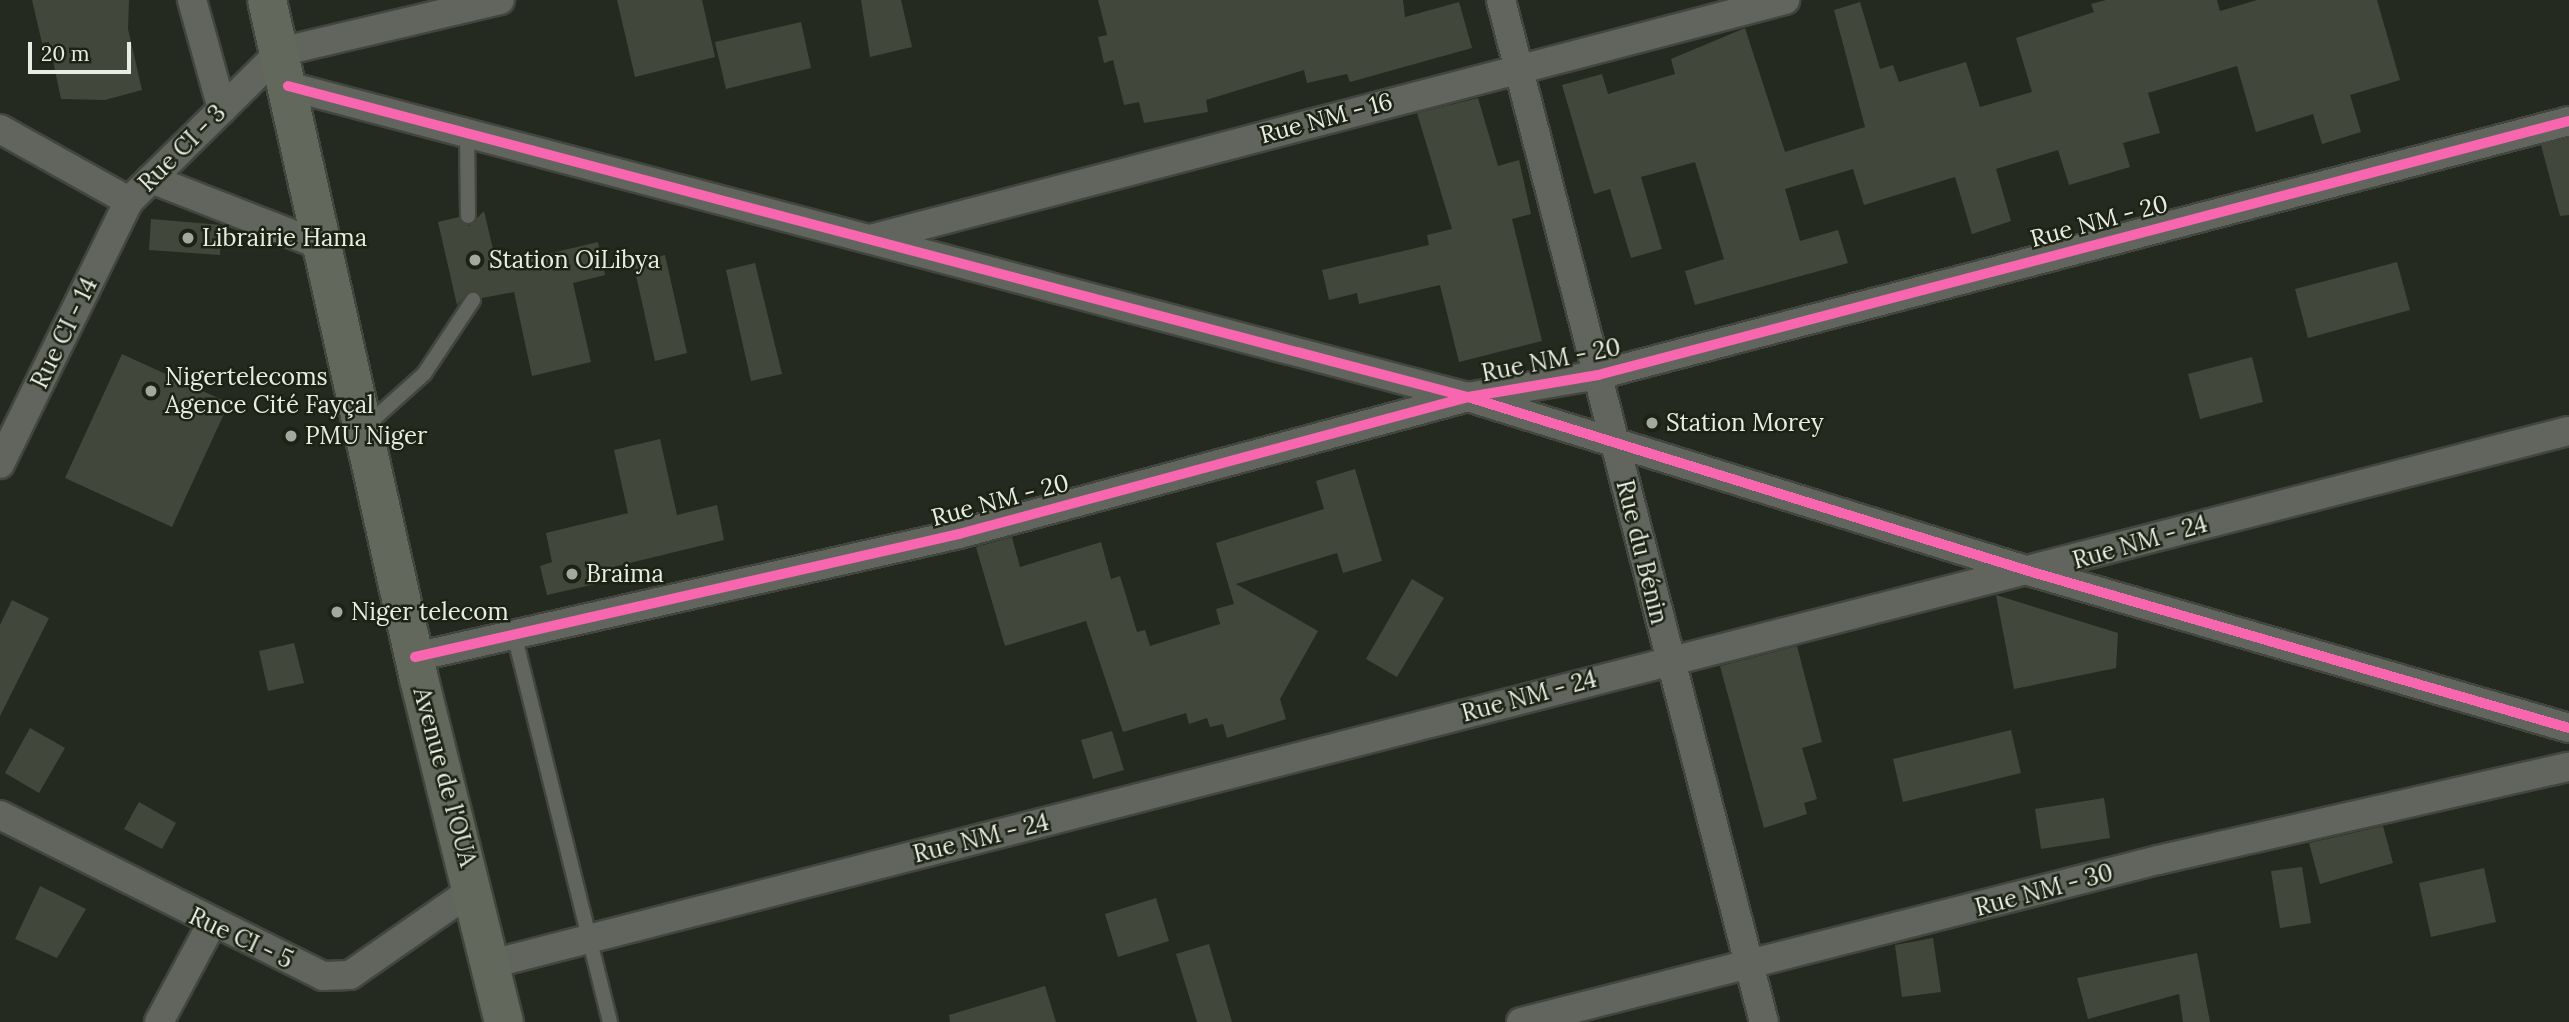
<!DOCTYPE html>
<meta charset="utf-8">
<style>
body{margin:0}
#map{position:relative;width:2569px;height:1022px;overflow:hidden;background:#252a20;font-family:Lora,serif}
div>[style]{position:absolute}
.building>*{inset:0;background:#42473c}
.roads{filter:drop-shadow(2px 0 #42463e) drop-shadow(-2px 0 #42463e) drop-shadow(0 2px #42463e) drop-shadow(0 -2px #42463e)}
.lane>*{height:14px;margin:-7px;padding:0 7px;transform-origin:7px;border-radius:7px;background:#61655e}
.street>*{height:28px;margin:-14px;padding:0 14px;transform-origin:14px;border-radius:14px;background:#61655e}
.primary>*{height:38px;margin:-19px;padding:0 19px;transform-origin:19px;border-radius:19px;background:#62685b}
.cycleway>*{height:10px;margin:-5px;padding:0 5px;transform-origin:5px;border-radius:5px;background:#f766af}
.dots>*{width:19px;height:19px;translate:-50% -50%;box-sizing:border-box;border:4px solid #1d2314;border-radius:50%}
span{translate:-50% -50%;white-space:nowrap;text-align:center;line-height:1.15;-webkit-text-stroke:5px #1d2314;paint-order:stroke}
.street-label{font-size:24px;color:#e8ece2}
.poi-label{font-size:24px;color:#e8ece2}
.left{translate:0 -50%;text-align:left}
.scale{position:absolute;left:28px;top:42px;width:103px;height:32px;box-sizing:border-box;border:4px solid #e8ece2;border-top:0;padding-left:9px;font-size:21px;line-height:24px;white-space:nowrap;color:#e8ece2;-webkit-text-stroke:5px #1d2314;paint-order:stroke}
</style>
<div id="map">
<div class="building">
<i style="clip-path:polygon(32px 0,129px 0,128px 29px,142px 90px,105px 100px,61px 99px,49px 42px,42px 43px)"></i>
<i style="clip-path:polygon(617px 0,702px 0,715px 57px,635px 77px)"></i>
<i style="clip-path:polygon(861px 0,901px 0,912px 47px,870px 57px)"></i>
<i style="clip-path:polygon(1098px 0,1403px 0,1405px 17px,1459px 2px,1472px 48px,1350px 82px,1347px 74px,1307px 83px,1304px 70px,1206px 100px,1208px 112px,1144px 123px,1139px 102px,1124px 105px,1113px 60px,1104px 63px,1098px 37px,1107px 35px)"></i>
<i style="clip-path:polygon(2106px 0,2217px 0,2220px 11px,2257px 0,2377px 0,2400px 80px,2350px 95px,2361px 132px,2322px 144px,2313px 114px,2256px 132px,2237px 66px,2148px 93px,2160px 133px,2123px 143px,2130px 167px,2069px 185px,2058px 150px,1996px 169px,2011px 221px,1972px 234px,1955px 177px,1864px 205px,1853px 169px,1785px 189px,1800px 241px,1838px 230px,1848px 263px,1695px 305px,1685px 271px,1724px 259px,1695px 162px,1641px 177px,1662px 249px,1631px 258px,1610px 189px,1594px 194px,1562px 85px,1602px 74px,1608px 94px,1675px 74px,1671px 59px,1745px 28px,1785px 152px,1865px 127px,1834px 10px,1860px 2px,1880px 69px,1893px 65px,1899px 82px,1966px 62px,1980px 107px,2032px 92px,2016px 38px,2094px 12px,2091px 4px)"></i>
<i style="clip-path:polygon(801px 22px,811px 68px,726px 89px,715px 42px)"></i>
<i style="clip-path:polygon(1478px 98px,1498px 166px,1519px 160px,1531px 214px,1512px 219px,1542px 341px,1459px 362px,1440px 285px,1359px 304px,1357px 293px,1329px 300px,1322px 270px,1429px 245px,1427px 235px,1452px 229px,1417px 113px)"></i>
<i style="clip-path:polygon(2569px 138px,2569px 215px,2560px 216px,2541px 145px)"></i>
<i style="clip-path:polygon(484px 211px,497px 266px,598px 242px,605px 275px,573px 283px,591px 362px,532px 376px,514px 292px,482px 298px,469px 291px,457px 305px,438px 222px,459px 217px,469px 226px)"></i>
<i style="clip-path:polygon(151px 219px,222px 225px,220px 255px,149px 250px)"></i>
<i style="clip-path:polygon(665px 255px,687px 353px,655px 361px,633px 262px)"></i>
<i style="clip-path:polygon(2397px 262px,2410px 310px,2308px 338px,2295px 289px)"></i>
<i style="clip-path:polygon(755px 263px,782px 374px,751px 381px,726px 270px)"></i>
<i style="clip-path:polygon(122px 354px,229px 403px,172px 527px,65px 478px)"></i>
<i style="clip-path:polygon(2252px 357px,2263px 402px,2200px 419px,2188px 374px)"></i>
<i style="clip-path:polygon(660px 439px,677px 515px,717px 505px,724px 540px,597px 571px,600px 583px,547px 595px,540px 566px,552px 562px,546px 533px,628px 513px,614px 450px)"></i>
<i style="clip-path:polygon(1355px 469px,1382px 561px,1343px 573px,1337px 553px,1236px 584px,1318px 631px,1280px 699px,1286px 719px,1227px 738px,1223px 724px,1210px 727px,1207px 718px,1189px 724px,1186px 713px,1123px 732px,1086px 621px,1005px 646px,976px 547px,1012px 537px,1020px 567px,1101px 542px,1111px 579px,1120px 576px,1137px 632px,1145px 630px,1150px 646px,1220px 624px,1216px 609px,1234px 604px,1216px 543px,1324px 509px,1316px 481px)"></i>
<i style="clip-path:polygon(1412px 579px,1444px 598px,1397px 677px,1366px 659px)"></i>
<i style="clip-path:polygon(1996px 595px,2118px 633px,2116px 668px,2014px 689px)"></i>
<i style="clip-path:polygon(12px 600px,49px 618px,0 716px,0 625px)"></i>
<i style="clip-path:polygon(294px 643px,304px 683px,268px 691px,259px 651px)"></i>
<i style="clip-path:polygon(1797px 646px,1822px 742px,1802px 748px,1817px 799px,1804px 803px,1807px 814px,1764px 828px,1720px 666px)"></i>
<i style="clip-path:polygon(30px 728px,65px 748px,39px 793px,5px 773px)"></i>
<i style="clip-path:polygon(2011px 730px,2021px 773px,1903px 802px,1893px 759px)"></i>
<i style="clip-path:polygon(1112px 731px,1124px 770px,1093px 779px,1081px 740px)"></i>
<i style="clip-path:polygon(2104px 798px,2110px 838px,2041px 849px,2035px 809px)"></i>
<i style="clip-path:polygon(139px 802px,176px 823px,162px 849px,124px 829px)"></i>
<i style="clip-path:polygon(2383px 826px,2393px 863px,2320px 884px,2309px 843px)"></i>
<i style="clip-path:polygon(2302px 867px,2311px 923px,2280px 928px,2271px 871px)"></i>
<i style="clip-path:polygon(2484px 868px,2496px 922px,2431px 937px,2419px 883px)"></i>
<i style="clip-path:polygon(40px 886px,86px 909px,57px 958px,15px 939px)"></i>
<i style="clip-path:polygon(1156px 898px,1169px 941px,1118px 957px,1105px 914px)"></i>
<i style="clip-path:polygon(1933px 938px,1941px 992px,1902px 997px,1895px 945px)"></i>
<i style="clip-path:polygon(1209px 944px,1232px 1022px,1197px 1022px,1176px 954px)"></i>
<i style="clip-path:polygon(2197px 953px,2210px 1022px,2183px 1022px,2179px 994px,2088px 1019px,2077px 978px)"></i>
<i style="clip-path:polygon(1045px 986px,1056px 1022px,950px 1022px,949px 1015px)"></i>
</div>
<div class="roads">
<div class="lane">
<i style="left:467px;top:134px;width:82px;rotate:89.3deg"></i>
<i style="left:366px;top:426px;width:78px;rotate:-41.9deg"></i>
<i style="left:424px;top:374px;width:89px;rotate:-56.5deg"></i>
<i style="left:514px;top:634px;width:400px;rotate:76.1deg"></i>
</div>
<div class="street">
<i style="left:192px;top:0;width:113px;rotate:74.6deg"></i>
<i style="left:1501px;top:0;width:1055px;rotate:75.57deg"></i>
<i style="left:288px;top:86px;width:1220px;rotate:14.77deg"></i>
<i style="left:1468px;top:397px;width:591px;rotate:17.24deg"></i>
<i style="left:2032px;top:572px;width:559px;rotate:16.2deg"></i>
<i style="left:0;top:129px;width:148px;rotate:29.2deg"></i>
<i style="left:129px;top:201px;width:212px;rotate:-44.6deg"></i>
<i style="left:280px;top:52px;width:226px;rotate:-13.3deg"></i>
<i style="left:151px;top:179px;width:185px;rotate:21.3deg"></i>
<i style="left:870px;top:239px;width:946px;rotate:-14.64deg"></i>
<i style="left:0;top:464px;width:293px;rotate:-63.9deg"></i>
<i style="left:415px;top:657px;width:558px;rotate:-12.74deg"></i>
<i style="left:959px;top:534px;width:527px;rotate:-15.06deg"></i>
<i style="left:1468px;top:397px;width:132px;rotate:-9.6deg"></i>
<i style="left:1598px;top:375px;width:1004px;rotate:-14.66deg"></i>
<i style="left:0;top:815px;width:361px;rotate:26.5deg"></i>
<i style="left:323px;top:976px;width:27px;rotate:-2deg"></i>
<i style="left:350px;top:975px;width:152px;rotate:-34.8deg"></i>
<i style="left:491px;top:964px;width:2145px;rotate:-14.39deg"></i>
<i style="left:159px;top:1022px;width:110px;rotate:-61.8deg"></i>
<i style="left:1521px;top:1022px;width:657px;rotate:-14.27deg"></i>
<i style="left:2158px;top:860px;width:421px;rotate:-12.8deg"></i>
</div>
<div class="primary">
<i style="left:267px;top:0;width:696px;rotate:77.38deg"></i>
<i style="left:419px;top:679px;width:353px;rotate:76.1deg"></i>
</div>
</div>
<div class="cycleway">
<i style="left:288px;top:86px;width:1220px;rotate:14.77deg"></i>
<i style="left:1468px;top:397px;width:591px;rotate:17.24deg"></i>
<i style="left:2032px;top:572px;width:559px;rotate:16.2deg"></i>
<i style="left:415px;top:657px;width:558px;rotate:-12.74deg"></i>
<i style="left:959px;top:534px;width:527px;rotate:-15.06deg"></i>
<i style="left:1468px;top:397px;width:132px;rotate:-9.6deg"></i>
<i style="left:1598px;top:375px;width:1004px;rotate:-14.66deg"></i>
</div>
<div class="dots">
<i style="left:188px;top:238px;background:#a4a89e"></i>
<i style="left:475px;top:260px;background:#a4a89e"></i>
<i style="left:151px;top:391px;background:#a4a89e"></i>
<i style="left:1652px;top:423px;background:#a4a89e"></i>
<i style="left:291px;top:436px;background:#a4a89e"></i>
<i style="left:572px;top:574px;background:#a4a89e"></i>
<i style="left:337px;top:612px;background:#a4a89e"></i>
</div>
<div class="street-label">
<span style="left:1326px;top:118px;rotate:-15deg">Rue NM - 16</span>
<span style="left:182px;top:148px;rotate:-45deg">Rue CI - 3</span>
<span style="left:2099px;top:221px;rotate:-15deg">Rue NM - 20</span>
<span style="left:64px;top:333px;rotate:-64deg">Rue CI - 14</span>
<span style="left:1551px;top:360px;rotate:-11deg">Rue NM - 20</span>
<span style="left:1000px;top:500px;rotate:-15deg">Rue NM - 20</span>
<span style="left:2140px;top:542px;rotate:-16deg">Rue NM - 24</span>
<span style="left:1642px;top:552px;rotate:76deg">Rue du Bénin</span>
<span style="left:1529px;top:696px;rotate:-15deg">Rue NM - 24</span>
<span style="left:445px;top:777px;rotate:75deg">Avenue de l'OUA</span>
<span style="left:981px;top:838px;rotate:-14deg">Rue NM - 24</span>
<span style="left:2044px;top:890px;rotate:-15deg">Rue NM - 30</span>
<span style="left:241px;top:938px;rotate:25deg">Rue CI - 5</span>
</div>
<div class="poi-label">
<span class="left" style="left:202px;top:238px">Librairie Hama</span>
<span class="left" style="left:489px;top:260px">Station OiLibya</span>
<span class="left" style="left:165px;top:391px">Nigertelecoms<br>Agence Cité Fayçal</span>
<span class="left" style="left:1666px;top:423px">Station Morey</span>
<span class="left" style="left:305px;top:436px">PMU Niger</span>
<span class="left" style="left:586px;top:574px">Braima</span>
<span class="left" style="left:351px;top:612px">Niger telecom</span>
</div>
<div class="scale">20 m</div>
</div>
